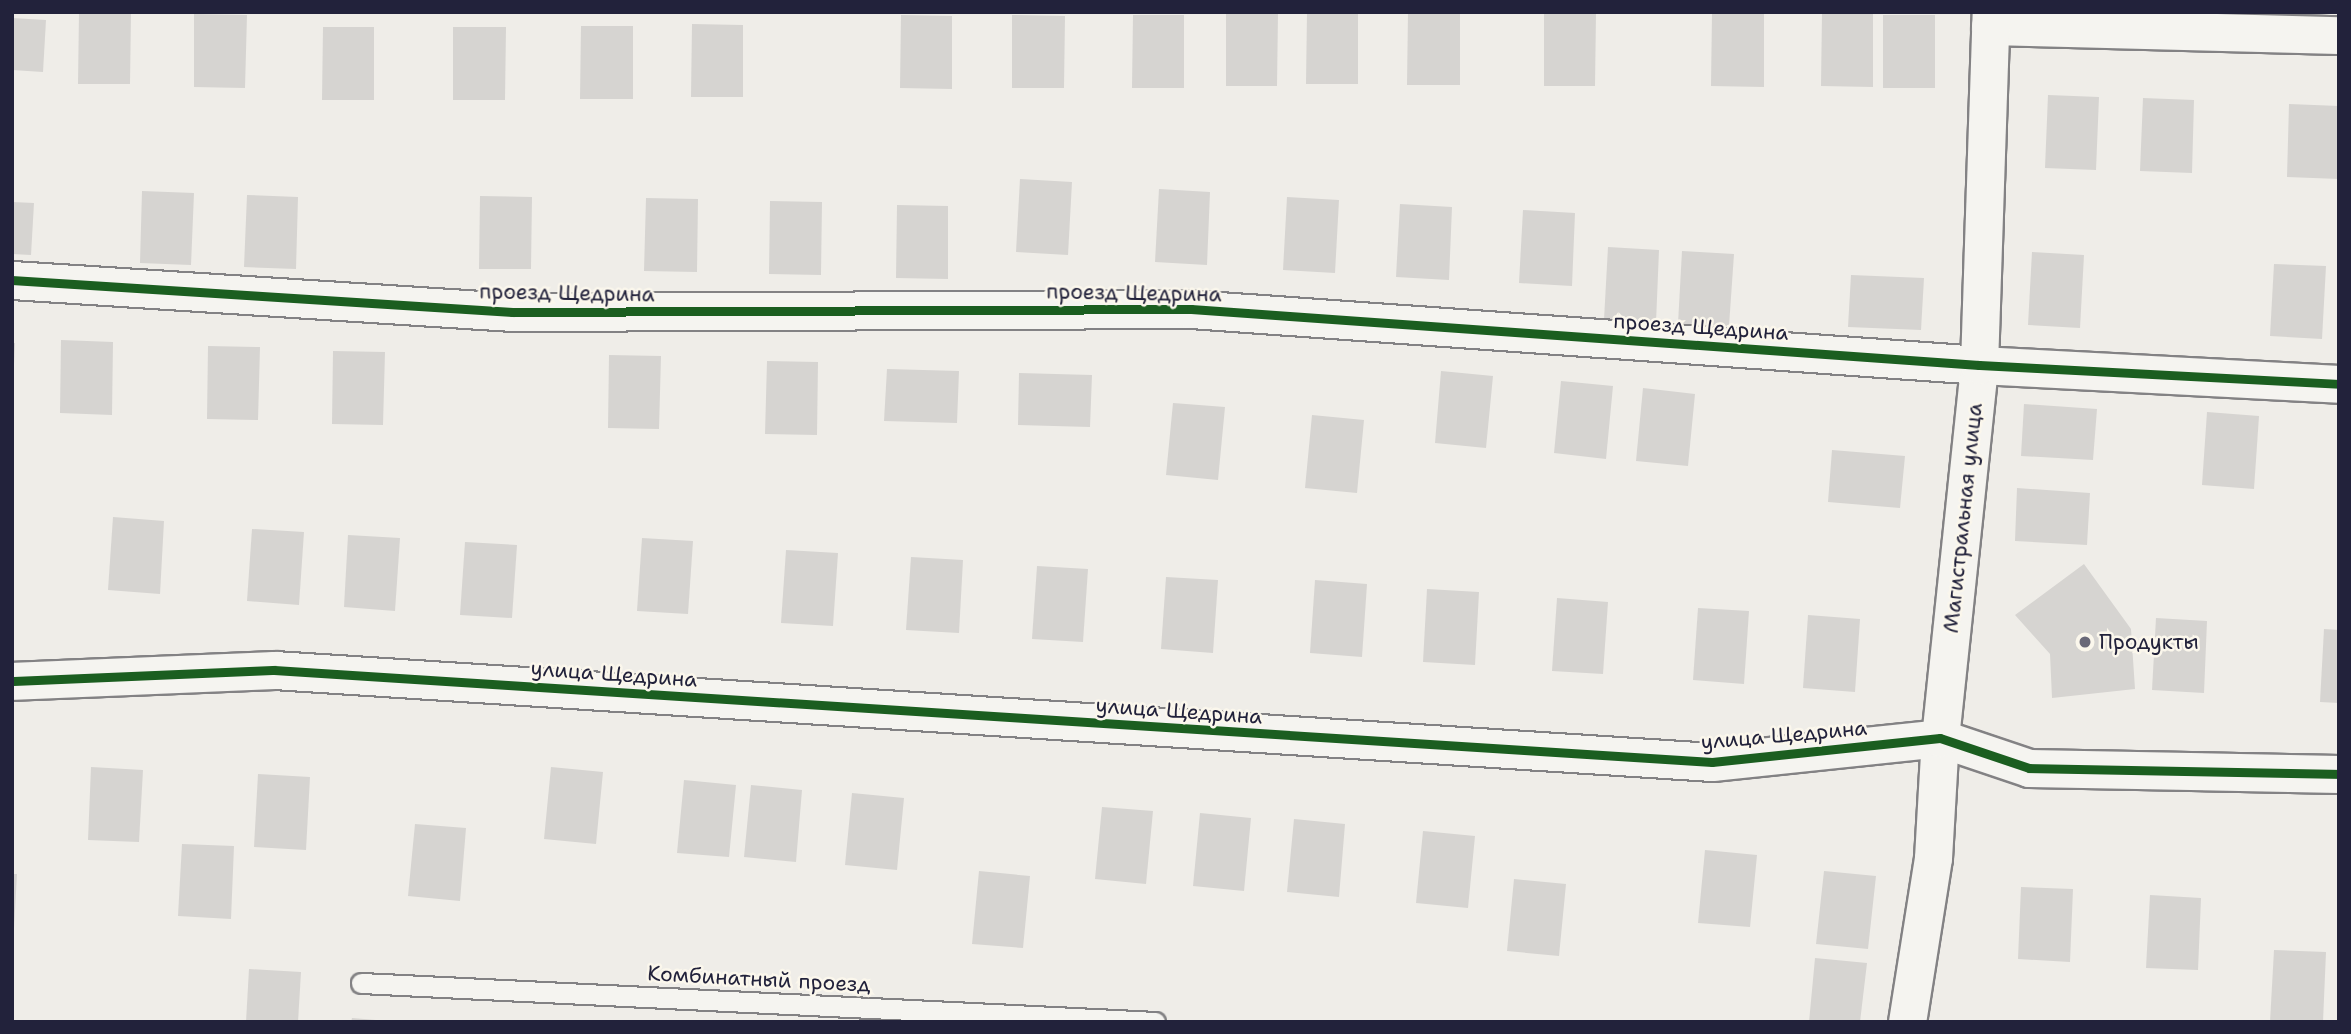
<!DOCTYPE html>
<meta charset="utf-8">
<style>
body{margin:0}
#map{position:relative;width:2351px;height:1034px;overflow:hidden;background:#efede8;font-family:"Shantell Sans",sans-serif}
div>[style]{position:absolute}
.building>*{inset:0;background:#d6d4d1}
.roads{filter:drop-shadow(2px 0 #838284) drop-shadow(-2px 0 #838284) drop-shadow(0 2px #838284) drop-shadow(0 -2px #838284)}
.service>*{height:19px;margin:-9.5px;padding:0 9.5px;transform-origin:9.5px;border-radius:9.5px;background:#f5f4f0}
.minor>*{height:37px;margin:-18.5px;padding:0 18.5px;transform-origin:18.5px;border-radius:18.5px;background:#f5f4f0}
.cycleway>*{height:9px;margin:-4.5px;padding:0 4.5px;transform-origin:4.5px;border-radius:4.5px;background:#1b5e20}
.dots>*{width:19px;height:19px;translate:-50% -50%;box-sizing:border-box;border:4px solid #fbf7ec;border-radius:50%}
span{translate:-50% -50%;white-space:nowrap;text-align:center;line-height:1.15;-webkit-text-stroke:5px #fbf7ec;paint-order:stroke}
.street-label{font-size:21px;color:#22223b}
.poi-label{font-size:21px;color:#22223b}
.left{translate:0 -50%;text-align:left}
.frame{position:absolute;inset:0;border:14px solid #22223b;pointer-events:none}
</style>
<div id="map">
<div class="building">
<i style="clip-path:polygon(79px 12px,131px 12px,130px 84px,78px 84px)"></i>
<i style="clip-path:polygon(1307px 12px,1358px 12px,1358px 84px,1306px 84px)"></i>
<i style="clip-path:polygon(1408px 12px,1460px 12px,1460px 85px,1407px 85px)"></i>
<i style="clip-path:polygon(1226px 13px,1278px 13px,1277px 86px,1226px 86px)"></i>
<i style="clip-path:polygon(1544px 13px,1596px 13px,1595px 86px,1544px 86px)"></i>
<i style="clip-path:polygon(1712px 13px,1764px 14px,1764px 87px,1711px 86px)"></i>
<i style="clip-path:polygon(1822px 13px,1873px 14px,1873px 87px,1821px 86px)"></i>
<i style="clip-path:polygon(194px 14px,247px 15px,245px 88px,194px 87px)"></i>
<i style="clip-path:polygon(901px 15px,952px 16px,952px 89px,900px 88px)"></i>
<i style="clip-path:polygon(1012px 15px,1065px 16px,1064px 88px,1012px 88px)"></i>
<i style="clip-path:polygon(1133px 15px,1184px 15px,1184px 88px,1132px 88px)"></i>
<i style="clip-path:polygon(1883px 15px,1935px 15px,1935px 88px,1883px 88px)"></i>
<i style="clip-path:polygon(12px 18px,46px 20px,43px 72px,12px 70px)"></i>
<i style="clip-path:polygon(692px 24px,743px 25px,743px 97px,691px 97px)"></i>
<i style="clip-path:polygon(581px 26px,633px 26px,633px 99px,580px 99px)"></i>
<i style="clip-path:polygon(323px 27px,374px 27px,374px 100px,322px 100px)"></i>
<i style="clip-path:polygon(453px 27px,506px 27px,505px 100px,453px 100px)"></i>
<i style="clip-path:polygon(2048px 95px,2099px 97px,2096px 170px,2045px 168px)"></i>
<i style="clip-path:polygon(2143px 98px,2194px 100px,2192px 173px,2140px 171px)"></i>
<i style="clip-path:polygon(2289px 104px,2339px 106px,2339px 179px,2287px 177px)"></i>
<i style="clip-path:polygon(1020px 179px,1072px 182px,1068px 255px,1016px 252px)"></i>
<i style="clip-path:polygon(1159px 189px,1210px 192px,1207px 265px,1155px 262px)"></i>
<i style="clip-path:polygon(142px 191px,194px 193px,191px 265px,140px 263px)"></i>
<i style="clip-path:polygon(247px 195px,298px 197px,296px 269px,244px 267px)"></i>
<i style="clip-path:polygon(480px 196px,532px 197px,531px 269px,479px 269px)"></i>
<i style="clip-path:polygon(1287px 197px,1339px 200px,1335px 273px,1283px 270px)"></i>
<i style="clip-path:polygon(646px 198px,698px 199px,697px 272px,644px 271px)"></i>
<i style="clip-path:polygon(770px 201px,822px 202px,821px 275px,769px 274px)"></i>
<i style="clip-path:polygon(12px 202px,34px 203px,31px 255px,12px 254px)"></i>
<i style="clip-path:polygon(1400px 204px,1452px 207px,1449px 280px,1396px 277px)"></i>
<i style="clip-path:polygon(897px 205px,948px 206px,948px 279px,896px 278px)"></i>
<i style="clip-path:polygon(1523px 210px,1575px 213px,1572px 286px,1519px 283px)"></i>
<i style="clip-path:polygon(1608px 247px,1659px 250px,1656px 323px,1604px 320px)"></i>
<i style="clip-path:polygon(1682px 251px,1734px 254px,1729px 326px,1678px 324px)"></i>
<i style="clip-path:polygon(2032px 252px,2084px 255px,2080px 328px,2028px 325px)"></i>
<i style="clip-path:polygon(2274px 264px,2326px 266px,2322px 339px,2270px 336px)"></i>
<i style="clip-path:polygon(1851px 275px,1924px 278px,1921px 330px,1848px 327px)"></i>
<i style="clip-path:polygon(61px 340px,113px 342px,112px 415px,60px 413px)"></i>
<i style="clip-path:polygon(12px 343px,15px 343px,14px 365px,12px 365px)"></i>
<i style="clip-path:polygon(208px 346px,260px 347px,258px 420px,207px 419px)"></i>
<i style="clip-path:polygon(333px 351px,385px 352px,383px 425px,332px 424px)"></i>
<i style="clip-path:polygon(609px 355px,661px 356px,659px 429px,608px 428px)"></i>
<i style="clip-path:polygon(767px 361px,818px 362px,817px 435px,765px 434px)"></i>
<i style="clip-path:polygon(887px 369px,959px 371px,957px 423px,884px 421px)"></i>
<i style="clip-path:polygon(1441px 371px,1493px 376px,1486px 448px,1435px 443px)"></i>
<i style="clip-path:polygon(1019px 373px,1092px 375px,1090px 427px,1018px 425px)"></i>
<i style="clip-path:polygon(1561px 381px,1613px 386px,1606px 459px,1554px 453px)"></i>
<i style="clip-path:polygon(1643px 388px,1695px 394px,1688px 466px,1636px 461px)"></i>
<i style="clip-path:polygon(1173px 403px,1225px 407px,1218px 480px,1166px 475px)"></i>
<i style="clip-path:polygon(2024px 404px,2097px 409px,2093px 460px,2021px 456px)"></i>
<i style="clip-path:polygon(2207px 412px,2259px 416px,2254px 489px,2202px 485px)"></i>
<i style="clip-path:polygon(1312px 415px,1364px 420px,1357px 493px,1305px 488px)"></i>
<i style="clip-path:polygon(1832px 450px,1905px 456px,1900px 508px,1828px 502px)"></i>
<i style="clip-path:polygon(2017px 488px,2090px 493px,2087px 545px,2015px 541px)"></i>
<i style="clip-path:polygon(113px 517px,164px 521px,160px 594px,108px 590px)"></i>
<i style="clip-path:polygon(252px 529px,304px 532px,299px 605px,247px 601px)"></i>
<i style="clip-path:polygon(348px 535px,400px 538px,395px 611px,344px 607px)"></i>
<i style="clip-path:polygon(642px 538px,693px 541px,688px 614px,637px 611px)"></i>
<i style="clip-path:polygon(465px 542px,517px 545px,512px 618px,460px 615px)"></i>
<i style="clip-path:polygon(786px 550px,838px 553px,833px 626px,781px 623px)"></i>
<i style="clip-path:polygon(911px 557px,963px 560px,959px 633px,906px 630px)"></i>
<i style="clip-path:polygon(2084px 564px,2131px 629px,2135px 689px,2052px 698px,2050px 654px,2015px 615px)"></i>
<i style="clip-path:polygon(1037px 566px,1088px 569px,1083px 642px,1032px 639px)"></i>
<i style="clip-path:polygon(1166px 577px,1218px 580px,1213px 653px,1161px 649px)"></i>
<i style="clip-path:polygon(1315px 580px,1367px 584px,1362px 657px,1310px 653px)"></i>
<i style="clip-path:polygon(1427px 589px,1479px 592px,1475px 665px,1423px 662px)"></i>
<i style="clip-path:polygon(1557px 598px,1608px 602px,1603px 674px,1552px 671px)"></i>
<i style="clip-path:polygon(1698px 608px,1749px 611px,1744px 684px,1693px 680px)"></i>
<i style="clip-path:polygon(1808px 615px,1860px 619px,1855px 692px,1803px 688px)"></i>
<i style="clip-path:polygon(2156px 618px,2207px 621px,2204px 693px,2152px 690px)"></i>
<i style="clip-path:polygon(2324px 629px,2339px 630px,2339px 703px,2320px 702px)"></i>
<i style="clip-path:polygon(91px 767px,143px 770px,139px 842px,88px 840px)"></i>
<i style="clip-path:polygon(551px 767px,603px 772px,596px 844px,544px 839px)"></i>
<i style="clip-path:polygon(258px 774px,310px 777px,306px 850px,254px 847px)"></i>
<i style="clip-path:polygon(684px 780px,736px 785px,729px 857px,677px 853px)"></i>
<i style="clip-path:polygon(751px 785px,802px 790px,796px 862px,744px 857px)"></i>
<i style="clip-path:polygon(852px 793px,904px 798px,897px 870px,845px 865px)"></i>
<i style="clip-path:polygon(1102px 807px,1153px 811px,1146px 884px,1095px 879px)"></i>
<i style="clip-path:polygon(1200px 813px,1251px 818px,1244px 891px,1193px 886px)"></i>
<i style="clip-path:polygon(1294px 819px,1345px 824px,1339px 897px,1287px 892px)"></i>
<i style="clip-path:polygon(415px 824px,466px 828px,460px 901px,408px 896px)"></i>
<i style="clip-path:polygon(1423px 831px,1475px 836px,1468px 908px,1416px 903px)"></i>
<i style="clip-path:polygon(182px 844px,234px 846px,231px 919px,178px 916px)"></i>
<i style="clip-path:polygon(1705px 850px,1757px 855px,1750px 927px,1698px 923px)"></i>
<i style="clip-path:polygon(979px 871px,1030px 876px,1023px 948px,972px 944px)"></i>
<i style="clip-path:polygon(1824px 871px,1876px 876px,1868px 949px,1816px 944px)"></i>
<i style="clip-path:polygon(12px 874px,17px 874px,14px 928px,12px 928px)"></i>
<i style="clip-path:polygon(1514px 879px,1566px 884px,1559px 956px,1507px 951px)"></i>
<i style="clip-path:polygon(2021px 887px,2073px 889px,2070px 962px,2018px 959px)"></i>
<i style="clip-path:polygon(2150px 895px,2201px 898px,2198px 970px,2146px 968px)"></i>
<i style="clip-path:polygon(2274px 950px,2326px 952px,2323px 1022px,2270px 1022px)"></i>
<i style="clip-path:polygon(1815px 958px,1867px 963px,1860px 1022px,1809px 1022px)"></i>
<i style="clip-path:polygon(249px 969px,301px 972px,298px 1022px,246px 1022px)"></i>
<i style="clip-path:polygon(352px 1018px,376px 1020px,376px 1022px,351px 1022px)"></i>
</div>
<div class="roads">
<div class="service">
<i style="left:361px;top:983px;width:795px;rotate:2.81deg"></i>
</div>
<div class="minor">
<i style="left:1990px;top:26px;width:349px;rotate:1.5deg"></i>
<i style="left:12px;top:280px;width:501px;rotate:3.66deg"></i>
<i style="left:512px;top:312px;width:679px;rotate:-0.25deg"></i>
<i style="left:1191px;top:309px;width:790px;rotate:4.06deg"></i>
<i style="left:1979px;top:365px;width:361px;rotate:3deg"></i>
<i style="left:12px;top:681px;width:262px;rotate:-2.4deg"></i>
<i style="left:274px;top:670px;width:1441px;rotate:3.66deg"></i>
<i style="left:1712px;top:762px;width:229px;rotate:-6deg"></i>
<i style="left:1940px;top:738px;width:94px;rotate:18.6deg"></i>
<i style="left:2029px;top:768px;width:310px;rotate:1.1deg"></i>
<i style="left:1907px;top:1022px;width:166px;rotate:-81deg"></i>
<i style="left:1933px;top:858px;width:120px;rotate:-86.7deg"></i>
<i style="left:1940px;top:738px;width:375px;rotate:-84deg"></i>
<i style="left:1979px;top:365px;width:353px;rotate:-88.1deg"></i>
</div>
</div>
<div class="cycleway">
<i style="left:12px;top:280px;width:501px;rotate:3.66deg"></i>
<i style="left:512px;top:312px;width:679px;rotate:-0.25deg"></i>
<i style="left:1191px;top:309px;width:790px;rotate:4.06deg"></i>
<i style="left:1979px;top:365px;width:361px;rotate:3deg"></i>
<i style="left:12px;top:681px;width:262px;rotate:-2.4deg"></i>
<i style="left:274px;top:670px;width:1441px;rotate:3.66deg"></i>
<i style="left:1712px;top:762px;width:229px;rotate:-6deg"></i>
<i style="left:1940px;top:738px;width:94px;rotate:18.6deg"></i>
<i style="left:2029px;top:768px;width:310px;rotate:1.1deg"></i>
</div>
<div class="dots">
<i style="left:2085px;top:642px;background:#6a6978"></i>
</div>
<div class="street-label">
<span style="left:567px;top:293px;rotate:1deg">проезд Щедрина</span>
<span style="left:1134px;top:293px;rotate:1deg">проезд Щедрина</span>
<span style="left:1701px;top:327px;rotate:4deg">проезд Щедрина</span>
<span style="left:1963px;top:518px;rotate:-84deg">Магистральная улица</span>
<span style="left:614px;top:674px;rotate:4deg">улица Щедрина</span>
<span style="left:1179px;top:711px;rotate:4deg">улица Щедрина</span>
<span style="left:1784px;top:735px;rotate:-5deg">улица Щедрина</span>
<span style="left:759px;top:979px;rotate:3deg">Комбинатный проезд</span>
</div>
<div class="poi-label">
<span class="left" style="left:2099px;top:642px">Продукты</span>
</div>
<div class="frame"></div>
</div>
